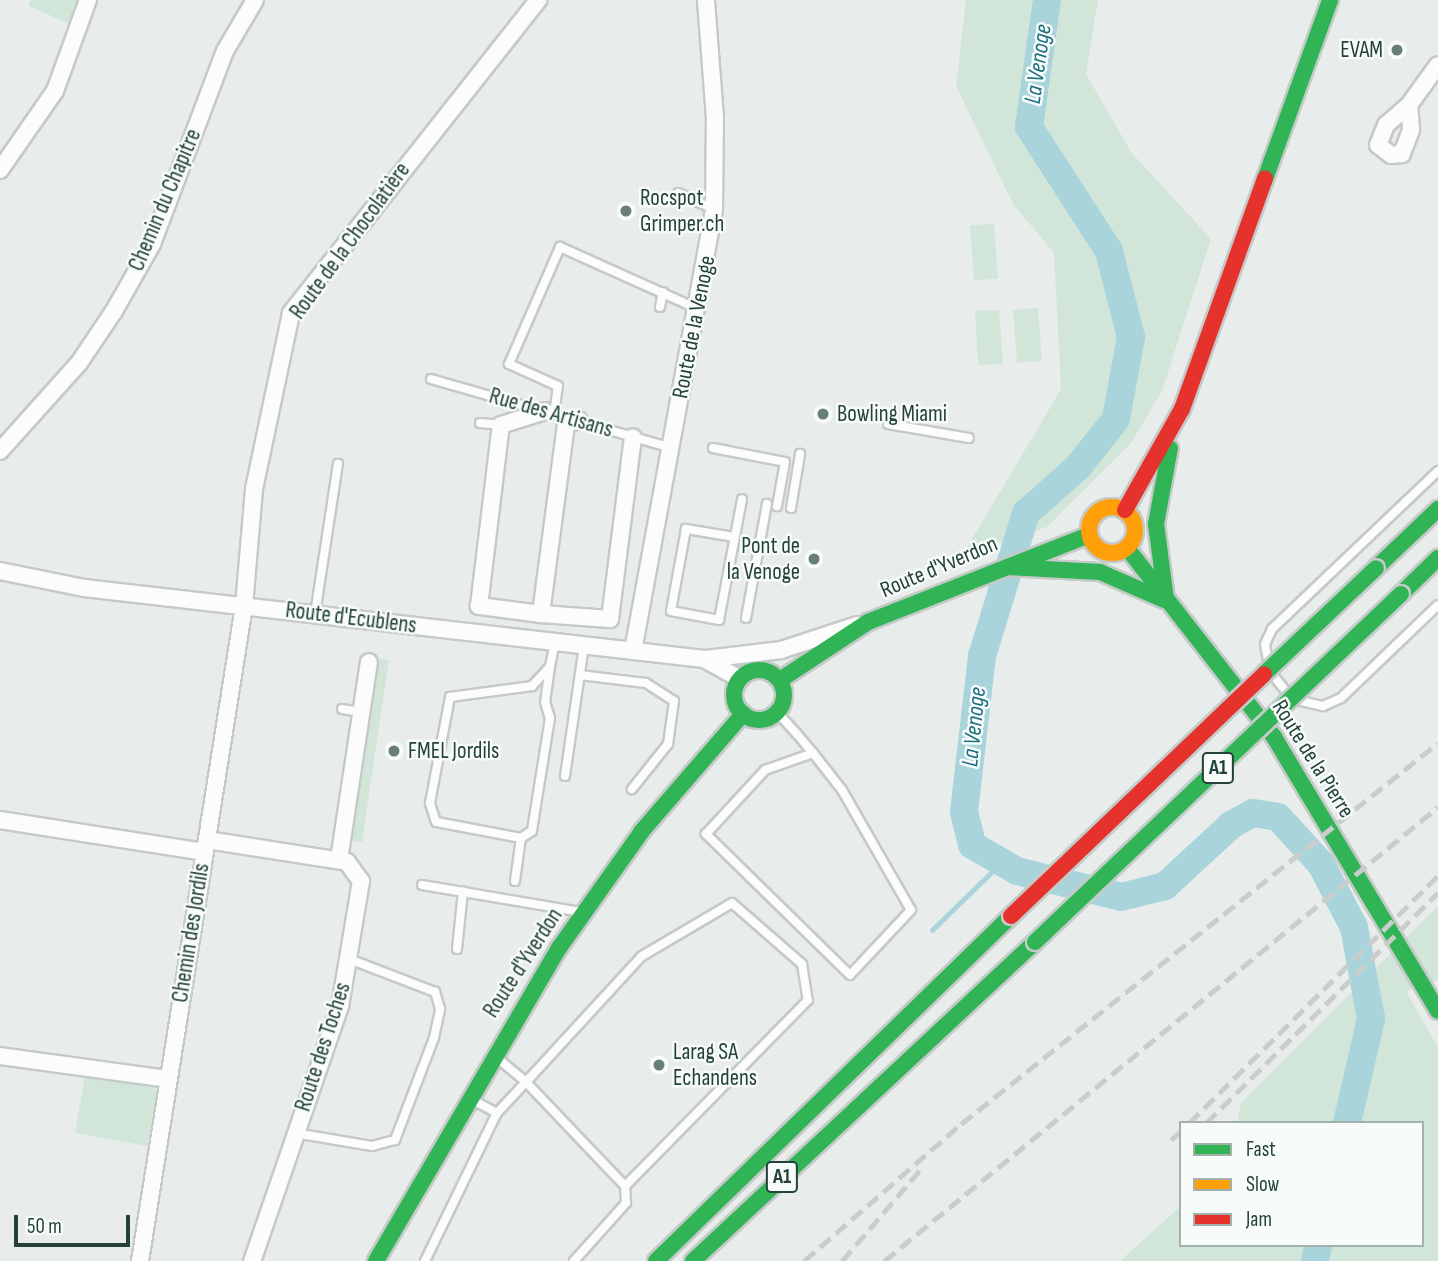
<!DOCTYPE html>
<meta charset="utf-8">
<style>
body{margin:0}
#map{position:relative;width:1438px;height:1261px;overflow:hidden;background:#e8edeb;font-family:"Sofia Sans Condensed",sans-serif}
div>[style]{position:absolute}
.green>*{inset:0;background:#d1e6d8}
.stream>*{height:4.5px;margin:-2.25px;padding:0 2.25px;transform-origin:2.25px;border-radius:2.25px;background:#a9d4db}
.river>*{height:28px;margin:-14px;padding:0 14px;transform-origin:14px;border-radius:14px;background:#a9d4db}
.roads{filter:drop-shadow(2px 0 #c5cac8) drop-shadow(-2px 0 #c5cac8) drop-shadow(0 2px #c5cac8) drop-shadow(0 -2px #c5cac8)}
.lane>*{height:8px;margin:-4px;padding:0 4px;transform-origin:4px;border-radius:4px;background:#fcfcfc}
.street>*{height:16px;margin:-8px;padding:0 8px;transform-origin:8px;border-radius:8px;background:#fcfcfc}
.fast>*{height:16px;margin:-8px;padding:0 8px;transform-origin:8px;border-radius:8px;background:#30b455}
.fast>.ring{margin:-8px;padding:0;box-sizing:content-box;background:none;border:16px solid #30b455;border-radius:50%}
.slow>*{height:16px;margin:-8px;padding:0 8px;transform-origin:8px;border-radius:8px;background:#ff9f0a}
.slow>.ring{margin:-8px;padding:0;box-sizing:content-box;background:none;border:16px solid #ff9f0a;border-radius:50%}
.jam>*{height:16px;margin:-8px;padding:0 8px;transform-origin:8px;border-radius:8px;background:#e5322d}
.rail>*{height:4.5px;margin-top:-2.25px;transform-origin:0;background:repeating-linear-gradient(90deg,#c9cdcc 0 14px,transparent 0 21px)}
.bridges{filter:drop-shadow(2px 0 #c3ccc9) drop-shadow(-2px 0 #c3ccc9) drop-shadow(0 2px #c3ccc9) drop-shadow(0 -2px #c3ccc9)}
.fast-bridge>*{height:16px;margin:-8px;padding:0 8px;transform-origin:8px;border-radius:8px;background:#30b455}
.jam-bridge>*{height:16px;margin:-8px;padding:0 8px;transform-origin:8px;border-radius:8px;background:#e5322d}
.dots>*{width:19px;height:19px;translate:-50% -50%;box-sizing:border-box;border:4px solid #f7fbf9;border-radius:50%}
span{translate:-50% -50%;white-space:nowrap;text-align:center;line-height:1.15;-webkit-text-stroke:5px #f7fbf9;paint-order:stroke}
.shield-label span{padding:2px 5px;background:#f7fbf9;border:2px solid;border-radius:5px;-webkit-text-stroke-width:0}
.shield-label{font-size:21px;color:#24423a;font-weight:700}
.poi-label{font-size:23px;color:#24423a}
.right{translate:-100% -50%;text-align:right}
.left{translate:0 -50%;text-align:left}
.street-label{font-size:23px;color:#24423a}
.water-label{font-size:24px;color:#1c6f80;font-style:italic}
.legend{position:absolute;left:1179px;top:1121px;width:245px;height:126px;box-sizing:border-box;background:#f7fbf9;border:2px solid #a3b1ad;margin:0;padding:9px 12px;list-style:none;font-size:21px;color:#24423a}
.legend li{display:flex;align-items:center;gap:14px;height:35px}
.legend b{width:35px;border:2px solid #a3b1ad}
.scale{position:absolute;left:14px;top:1215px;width:116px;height:32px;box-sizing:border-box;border:4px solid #24423a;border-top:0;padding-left:9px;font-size:21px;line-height:24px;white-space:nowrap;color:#24423a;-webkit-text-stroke:5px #f7fbf9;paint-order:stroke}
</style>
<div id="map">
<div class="green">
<i style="clip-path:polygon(30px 0,86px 0,76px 27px,29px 6px)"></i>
<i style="clip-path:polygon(966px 0,1098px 0,1086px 74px,1131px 152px,1211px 239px,1162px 391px,1131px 443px,1047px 527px,963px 554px,1061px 389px,1054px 253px,1013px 204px,956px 86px)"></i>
<i style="clip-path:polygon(994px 224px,998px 279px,974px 280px,970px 225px)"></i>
<i style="clip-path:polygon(1038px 308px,1042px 361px,1017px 363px,1013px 310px)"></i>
<i style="clip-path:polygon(999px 310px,1003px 364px,978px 365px,975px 311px)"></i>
<i style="clip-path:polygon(370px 657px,389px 660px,362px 842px,342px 839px)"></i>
<i style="clip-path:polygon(1438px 906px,1438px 980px,1406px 991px,1438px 1047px,1438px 1261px,1120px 1261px,1181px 1206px,1181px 1245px,1422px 1245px,1422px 1123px,1237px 1123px,1241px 1103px)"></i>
<i style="clip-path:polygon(85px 1075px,151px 1084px,157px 1091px,147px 1146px,75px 1133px)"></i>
</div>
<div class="stream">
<i style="left:932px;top:930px;width:98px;rotate:-44.2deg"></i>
</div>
<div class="river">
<i style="left:1047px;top:0;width:128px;rotate:98.1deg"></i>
<i style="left:1029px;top:127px;width:148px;rotate:57.2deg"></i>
<i style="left:1109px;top:251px;width:89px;rotate:75.7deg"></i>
<i style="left:1131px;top:337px;width:83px;rotate:100.4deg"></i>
<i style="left:1116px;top:419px;width:61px;rotate:128.4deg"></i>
<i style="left:1078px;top:467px;width:69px;rotate:138.5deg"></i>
<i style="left:1026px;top:513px;width:150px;rotate:107.1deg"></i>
<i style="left:982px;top:656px;width:157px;rotate:96.6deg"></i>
<i style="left:964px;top:812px;width:34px;rotate:76deg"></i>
<i style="left:972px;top:845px;width:52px;rotate:30deg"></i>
<i style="left:1017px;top:871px;width:107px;rotate:14deg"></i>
<i style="left:1121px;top:897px;width:45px;rotate:-14deg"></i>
<i style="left:1165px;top:886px;width:90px;rotate:-42.7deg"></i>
<i style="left:1231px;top:825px;width:25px;rotate:-29deg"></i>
<i style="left:1253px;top:813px;width:25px;rotate:9deg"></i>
<i style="left:1278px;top:817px;width:64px;rotate:47.5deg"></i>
<i style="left:1321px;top:864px;width:71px;rotate:62.4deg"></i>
<i style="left:1354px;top:927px;width:94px;rotate:79.5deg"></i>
<i style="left:1371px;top:1019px;width:107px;rotate:103deg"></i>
<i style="left:1315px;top:1261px;width:16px;rotate:-79deg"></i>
</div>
<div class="roads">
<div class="lane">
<i style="left:678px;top:193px;width:39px;rotate:24deg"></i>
<i style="left:660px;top:307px;width:15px;rotate:-79deg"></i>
<i style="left:431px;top:379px;width:250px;rotate:16deg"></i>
<i style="left:554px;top:414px;width:28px;rotate:-82deg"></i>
<i style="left:558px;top:386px;width:54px;rotate:-155.8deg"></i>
<i style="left:509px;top:364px;width:128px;rotate:-66.4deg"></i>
<i style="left:560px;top:247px;width:151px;rotate:24.2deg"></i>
<i style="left:480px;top:423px;width:21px;rotate:5deg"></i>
<i style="left:888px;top:424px;width:82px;rotate:9.8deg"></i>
<i style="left:713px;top:448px;width:73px;rotate:11deg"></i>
<i style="left:785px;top:462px;width:45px;rotate:100.3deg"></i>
<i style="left:791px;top:508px;width:55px;rotate:-80.5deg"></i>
<i style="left:734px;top:537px;width:49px;rotate:-170.5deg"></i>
<i style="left:686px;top:529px;width:83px;rotate:100.4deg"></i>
<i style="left:671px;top:611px;width:49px;rotate:10.6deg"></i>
<i style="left:719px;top:620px;width:123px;rotate:-79.2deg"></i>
<i style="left:315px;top:614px;width:152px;rotate:-81.3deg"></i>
<i style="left:746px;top:618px;width:116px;rotate:-79.6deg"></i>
<i style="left:1268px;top:661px;width:17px;rotate:-100deg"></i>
<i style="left:1265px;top:644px;width:17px;rotate:-65deg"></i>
<i style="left:1272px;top:629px;width:229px;rotate:-43.6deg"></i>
<i style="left:550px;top:667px;width:35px;rotate:98deg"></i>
<i style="left:545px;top:702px;width:17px;rotate:73deg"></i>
<i style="left:550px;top:718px;width:114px;rotate:99.1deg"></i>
<i style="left:532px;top:831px;width:13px;rotate:148deg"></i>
<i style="left:521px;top:838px;width:86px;rotate:-169.3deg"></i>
<i style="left:436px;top:822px;width:20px;rotate:-108deg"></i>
<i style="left:430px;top:803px;width:108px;rotate:-79.3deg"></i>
<i style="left:450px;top:697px;width:83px;rotate:-7.6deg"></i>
<i style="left:532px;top:686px;width:26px;rotate:-47deg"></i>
<i style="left:550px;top:667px;width:25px;rotate:-79deg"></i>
<i style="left:1272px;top:674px;width:32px;rotate:51deg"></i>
<i style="left:1292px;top:699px;width:32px;rotate:13deg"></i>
<i style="left:1323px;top:706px;width:20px;rotate:-24deg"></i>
<i style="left:1341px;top:698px;width:134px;rotate:-43.8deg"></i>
<i style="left:580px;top:675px;width:66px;rotate:6.9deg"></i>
<i style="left:646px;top:683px;width:33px;rotate:33deg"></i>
<i style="left:674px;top:701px;width:43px;rotate:97.9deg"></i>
<i style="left:668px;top:744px;width:58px;rotate:128.7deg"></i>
<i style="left:342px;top:709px;width:19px;rotate:9deg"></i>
<i style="left:777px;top:712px;width:30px;rotate:48deg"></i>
<i style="left:797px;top:734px;width:25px;rotate:50deg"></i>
<i style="left:813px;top:753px;width:47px;rotate:51.9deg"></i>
<i style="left:842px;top:790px;width:138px;rotate:60.1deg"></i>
<i style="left:911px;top:910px;width:89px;rotate:133.2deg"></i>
<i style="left:850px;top:975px;width:202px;rotate:-135.6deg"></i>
<i style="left:706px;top:834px;width:87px;rotate:-47.3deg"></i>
<i style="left:765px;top:770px;width:51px;rotate:-19.5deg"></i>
<i style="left:565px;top:776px;width:132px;rotate:-81.7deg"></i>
<i style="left:515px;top:881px;width:43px;rotate:-82.1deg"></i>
<i style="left:422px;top:885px;width:161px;rotate:9.6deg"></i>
<i style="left:457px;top:949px;width:58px;rotate:-84.1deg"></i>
<i style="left:497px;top:1113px;width:42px;rotate:-46.9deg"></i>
<i style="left:526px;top:1082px;width:171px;rotate:-47.4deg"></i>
<i style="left:642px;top:956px;width:104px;rotate:-30.5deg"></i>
<i style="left:732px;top:903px;width:93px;rotate:41.1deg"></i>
<i style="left:802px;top:964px;width:36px;rotate:81deg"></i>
<i style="left:808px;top:1000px;width:261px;rotate:134.5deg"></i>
<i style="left:625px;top:1186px;width:144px;rotate:-133.6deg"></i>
<i style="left:526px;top:1082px;width:38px;rotate:-140deg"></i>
<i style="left:295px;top:1133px;width:78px;rotate:9.6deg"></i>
<i style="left:372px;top:1146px;width:24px;rotate:-15deg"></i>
<i style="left:395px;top:1140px;width:109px;rotate:-69.1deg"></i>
<i style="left:434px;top:1038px;width:30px;rotate:-78deg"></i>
<i style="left:440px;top:1009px;width:18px;rotate:-106deg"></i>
<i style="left:435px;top:992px;width:92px;rotate:-159deg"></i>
<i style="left:425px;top:1261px;width:165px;rotate:-64.1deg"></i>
<i style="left:497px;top:1113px;width:27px;rotate:-152deg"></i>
<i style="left:574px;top:1261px;width:78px;rotate:-48.1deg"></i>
<i style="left:626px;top:1203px;width:17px;rotate:-93deg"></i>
</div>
<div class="street">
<i style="left:1409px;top:105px;width:25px;rotate:85deg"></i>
<i style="left:1411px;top:130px;width:26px;rotate:111deg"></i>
<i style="left:1402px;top:154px;width:11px;rotate:175deg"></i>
<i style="left:1391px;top:155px;width:16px;rotate:-142deg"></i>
<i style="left:1378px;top:145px;width:22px;rotate:-68deg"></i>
<i style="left:1386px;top:125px;width:30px;rotate:-41deg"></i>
<i style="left:1409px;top:105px;width:49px;rotate:-54.1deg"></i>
<i style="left:0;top:170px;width:96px;rotate:-55.2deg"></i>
<i style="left:55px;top:91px;width:97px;rotate:-70.1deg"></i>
<i style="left:579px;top:420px;width:14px;rotate:163deg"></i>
<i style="left:566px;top:424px;width:192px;rotate:97.5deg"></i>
<i style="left:541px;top:614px;width:69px;rotate:4.1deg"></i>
<i style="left:610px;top:619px;width:183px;rotate:-82.8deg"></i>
<i style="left:0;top:451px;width:118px;rotate:-48.1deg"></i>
<i style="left:79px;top:363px;width:63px;rotate:-56.1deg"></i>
<i style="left:114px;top:311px;width:77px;rotate:-60.4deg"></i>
<i style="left:152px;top:244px;width:206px;rotate:-69.3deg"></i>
<i style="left:225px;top:51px;width:59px;rotate:-59.5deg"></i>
<i style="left:0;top:571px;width:86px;rotate:11.4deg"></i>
<i style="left:84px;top:588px;width:624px;rotate:6.53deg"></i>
<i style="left:704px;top:659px;width:41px;rotate:29.1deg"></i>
<i style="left:541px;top:614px;width:63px;rotate:-172.6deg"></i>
<i style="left:479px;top:606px;width:182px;rotate:-83.1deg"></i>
<i style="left:501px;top:425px;width:46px;rotate:-17.7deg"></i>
<i style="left:633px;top:651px;width:449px;rotate:-79.6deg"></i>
<i style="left:714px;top:209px;width:91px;rotate:-89.4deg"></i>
<i style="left:715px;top:118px;width:118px;rotate:-94.4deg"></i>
<i style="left:706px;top:659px;width:76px;rotate:-6.8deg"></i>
<i style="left:781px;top:650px;width:80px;rotate:-18.2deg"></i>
<i style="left:0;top:820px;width:206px;rotate:8.9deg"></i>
<i style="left:207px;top:840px;width:142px;rotate:8.9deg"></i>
<i style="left:347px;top:862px;width:24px;rotate:54deg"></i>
<i style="left:361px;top:881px;width:127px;rotate:99.5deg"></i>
<i style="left:340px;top:1006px;width:270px;rotate:109deg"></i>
<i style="left:339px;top:860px;width:200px;rotate:-81.4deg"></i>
<i style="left:0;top:1056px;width:170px;rotate:7.8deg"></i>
<i style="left:140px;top:1261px;width:663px;rotate:-80.98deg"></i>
<i style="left:244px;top:606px;width:117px;rotate:-85.1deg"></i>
<i style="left:254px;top:489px;width:180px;rotate:-78.1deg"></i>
<i style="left:291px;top:313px;width:399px;rotate:-51.7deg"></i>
</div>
<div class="fast">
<i style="left:1265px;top:179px;width:190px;rotate:-70deg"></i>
<i style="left:1127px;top:548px;width:239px;rotate:52.1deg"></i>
<i style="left:1274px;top:737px;width:319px;rotate:59.1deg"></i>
<i style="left:1007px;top:567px;width:93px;rotate:3.1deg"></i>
<i style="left:1100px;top:572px;width:70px;rotate:23.6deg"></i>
<i style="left:1376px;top:568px;width:86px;rotate:-43.6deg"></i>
<i style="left:1401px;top:594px;width:52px;rotate:-44.2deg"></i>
<i style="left:1166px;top:599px;width:76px;rotate:-97.6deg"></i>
<i style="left:1156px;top:524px;width:77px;rotate:-79.6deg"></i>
<i class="ring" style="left:734px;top:670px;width:34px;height:34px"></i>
<i style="left:780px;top:680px;width:105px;rotate:-33.4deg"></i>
<i style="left:868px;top:622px;width:238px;rotate:-21.5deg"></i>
<i style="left:376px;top:1261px;width:363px;rotate:-59.7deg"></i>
<i style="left:559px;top:948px;width:143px;rotate:-54.6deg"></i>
<i style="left:642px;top:831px;width:155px;rotate:-49.2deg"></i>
<i style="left:656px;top:1261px;width:495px;rotate:-44.2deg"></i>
<i style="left:693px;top:1261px;width:468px;rotate:-43deg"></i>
</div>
<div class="slow">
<i class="ring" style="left:1089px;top:507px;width:30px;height:30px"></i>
</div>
<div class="jam">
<i style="left:1125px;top:510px;width:116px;rotate:-60.6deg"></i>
<i style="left:1182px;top:409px;width:245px;rotate:-70.2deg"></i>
</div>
</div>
<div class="rail">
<i style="left:1189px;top:1123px;width:351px;rotate:-44.8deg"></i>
<i style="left:1206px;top:1123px;width:327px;rotate:-44.8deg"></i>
<i style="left:1171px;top:1140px;width:13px;rotate:-42deg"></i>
<i style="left:804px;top:1261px;width:208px;rotate:-41.1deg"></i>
<i style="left:961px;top:1124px;width:610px;rotate:-38.62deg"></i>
<i style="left:842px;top:1261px;width:120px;rotate:-49.4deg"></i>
<i style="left:884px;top:1261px;width:716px;rotate:-39.33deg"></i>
</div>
<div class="bridges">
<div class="fast-bridge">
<i style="left:1264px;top:674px;width:154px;rotate:-43.4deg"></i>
<i style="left:1035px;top:942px;width:505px;rotate:-43.56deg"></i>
</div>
<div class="jam-bridge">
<i style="left:1011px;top:916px;width:350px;rotate:-43.7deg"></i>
</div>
</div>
<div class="dots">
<i style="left:1397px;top:50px;background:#697e78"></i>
<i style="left:626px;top:211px;background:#697e78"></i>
<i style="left:823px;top:414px;background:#697e78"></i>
<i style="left:814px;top:559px;background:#697e78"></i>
<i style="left:394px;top:751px;background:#697e78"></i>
<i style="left:659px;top:1065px;background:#697e78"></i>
</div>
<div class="shield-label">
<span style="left:1218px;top:768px">A1</span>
<span style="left:782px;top:1177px">A1</span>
</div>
<div class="poi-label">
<span class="right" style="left:1383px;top:50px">EVAM</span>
<span class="left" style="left:640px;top:211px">Rocspot<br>Grimper.ch</span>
<span class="left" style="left:837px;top:414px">Bowling Miami</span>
<span class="right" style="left:800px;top:559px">Pont de<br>la Venoge</span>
<span class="left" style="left:408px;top:751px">FMEL Jordils</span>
<span class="left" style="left:673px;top:1065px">Larag SA<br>Echandens</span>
</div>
<div class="street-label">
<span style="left:165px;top:200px;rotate:-67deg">Chemin du Chapitre</span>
<span style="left:350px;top:241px;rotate:-54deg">Route de la Chocolatière</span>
<span style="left:694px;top:327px;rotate:-79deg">Route de la Venoge</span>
<span style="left:551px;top:413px;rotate:16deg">Rue des Artisans</span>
<span style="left:939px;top:567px;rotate:-23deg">Route d'Yverdon</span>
<span style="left:351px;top:618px;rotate:7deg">Route d'Ecublens</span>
<span style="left:1313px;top:759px;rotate:58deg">Route de la Pierre</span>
<span style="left:191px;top:933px;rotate:-81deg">Chemin des Jordils</span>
<span style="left:523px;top:963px;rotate:-57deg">Route d'Yverdon</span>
<span style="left:323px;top:1047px;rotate:-72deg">Route des Toches</span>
</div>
<div class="water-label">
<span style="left:1038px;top:64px;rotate:-82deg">La Venoge</span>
<span style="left:974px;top:727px;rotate:-84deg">La Venoge</span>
</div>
<ul class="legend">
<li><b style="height:9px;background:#30b455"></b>Fast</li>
<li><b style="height:9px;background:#ff9f0a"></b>Slow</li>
<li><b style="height:9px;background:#e5322d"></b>Jam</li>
</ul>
<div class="scale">50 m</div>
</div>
